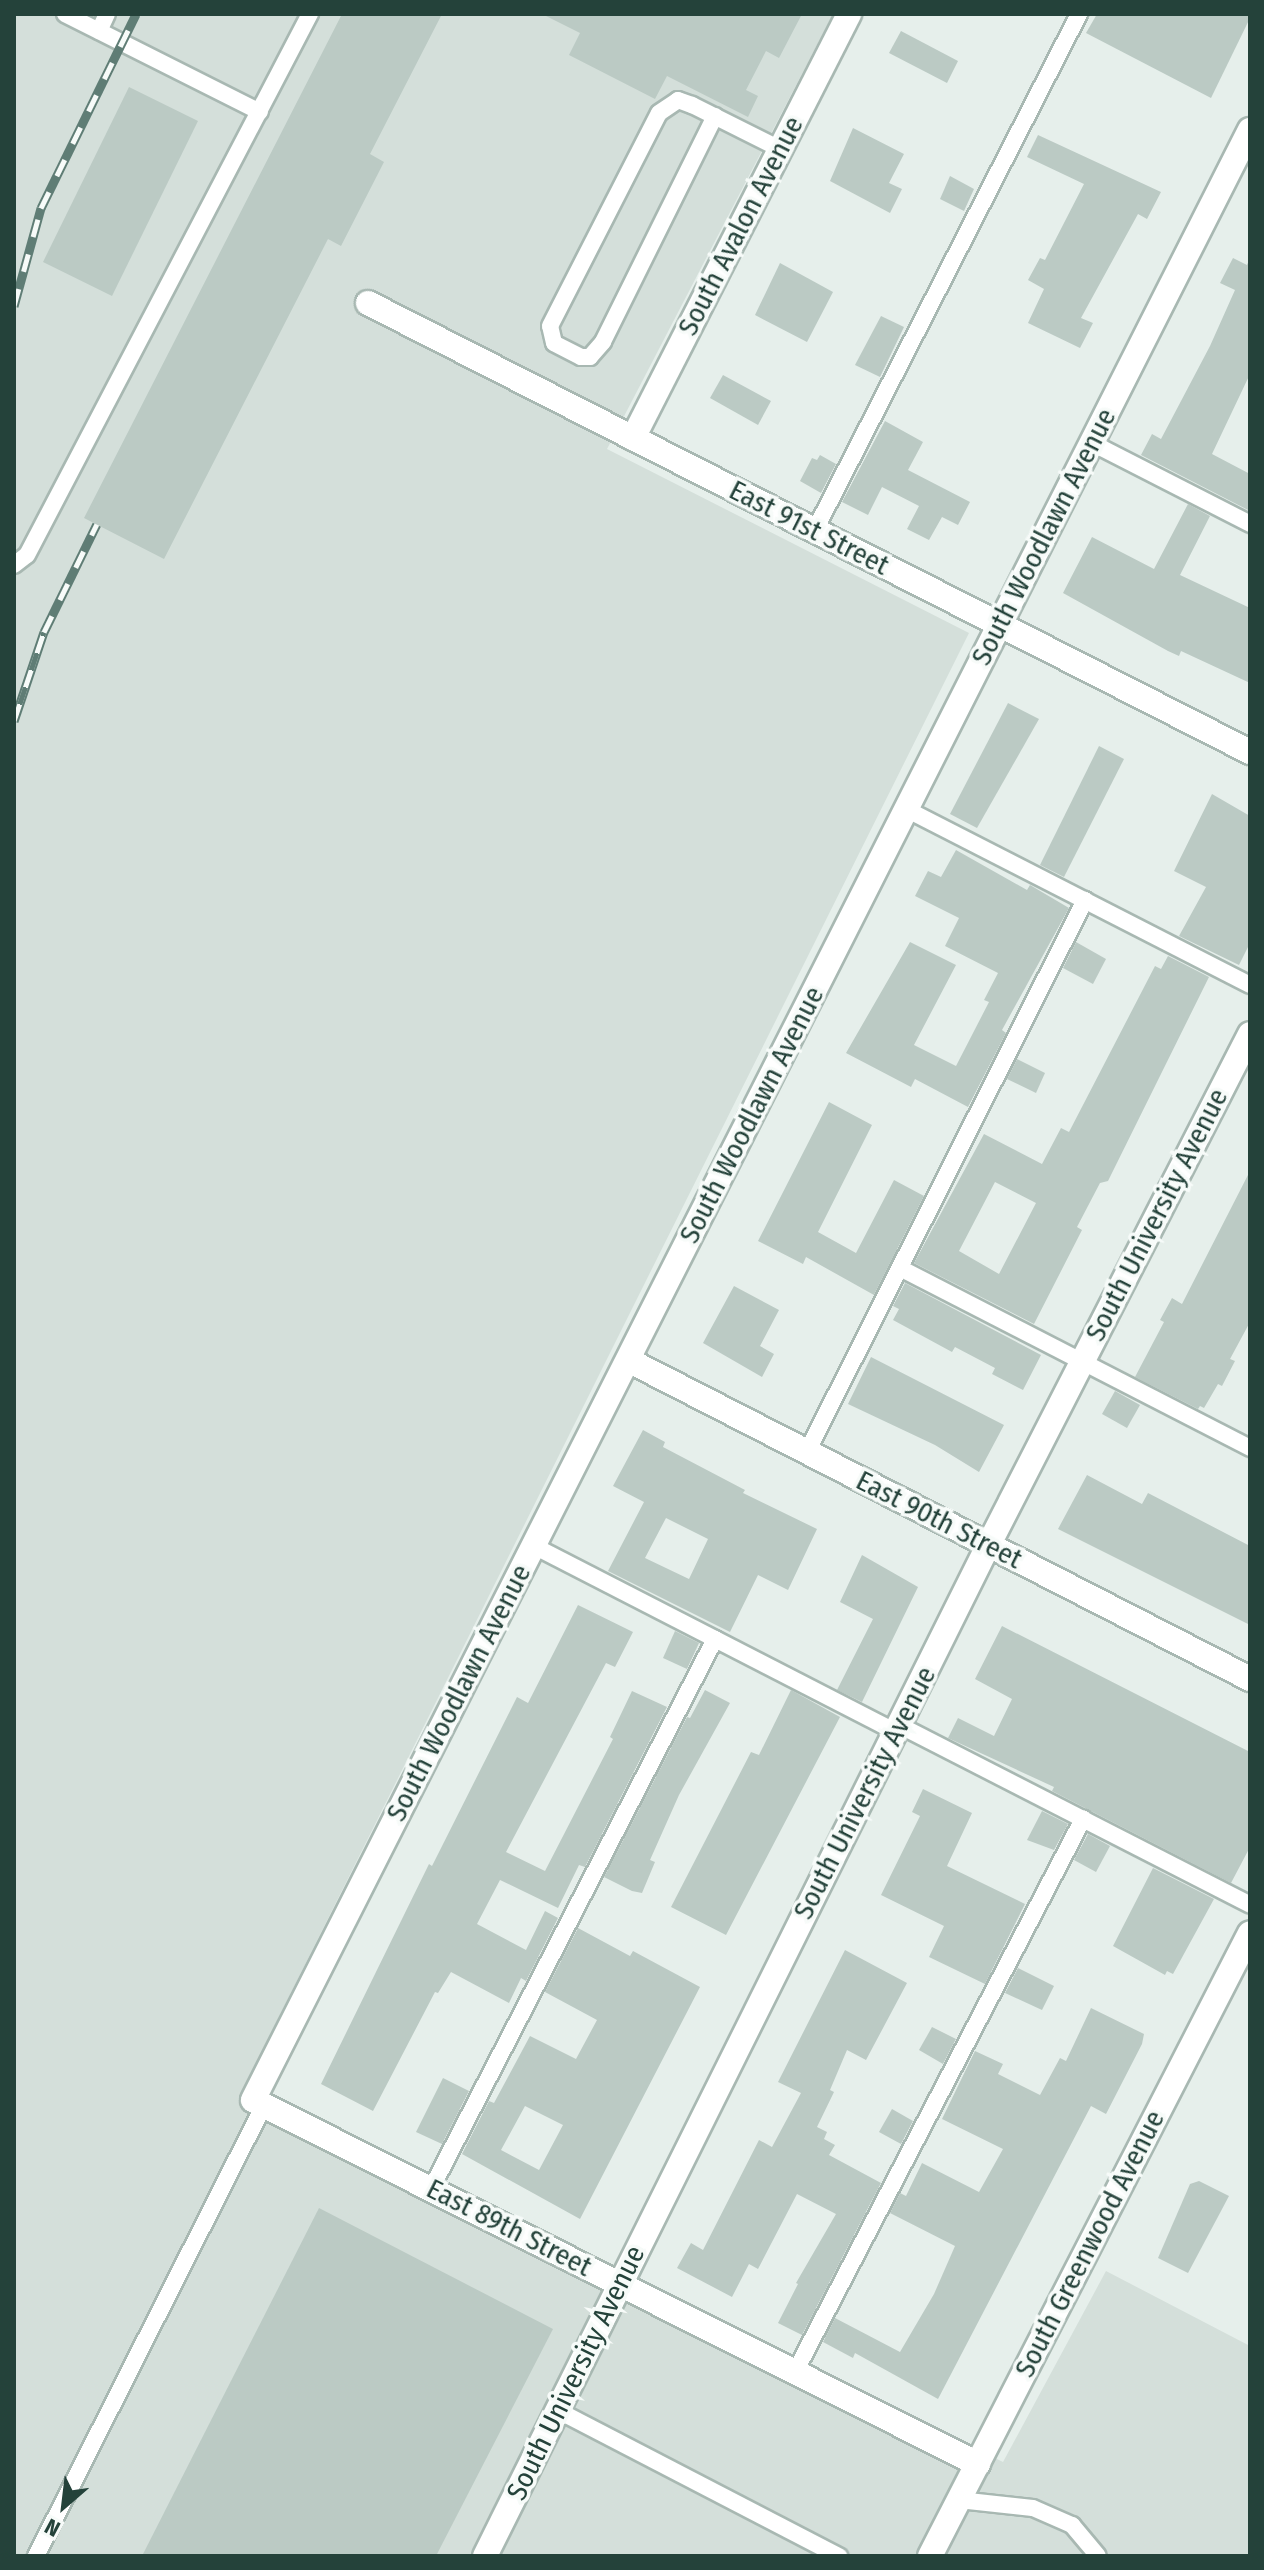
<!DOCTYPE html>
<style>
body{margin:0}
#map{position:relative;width:1264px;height:2570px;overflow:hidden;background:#e6efeb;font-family:"Fira Sans Condensed",sans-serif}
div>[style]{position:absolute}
.built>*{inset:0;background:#d4dfda}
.building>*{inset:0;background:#bbcac4}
.roads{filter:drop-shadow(2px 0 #a8b8b2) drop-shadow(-2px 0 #a8b8b2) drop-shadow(0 2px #a8b8b2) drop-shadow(0 -2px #a8b8b2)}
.service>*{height:16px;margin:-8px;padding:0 8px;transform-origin:8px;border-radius:8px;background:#fff}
.minor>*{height:24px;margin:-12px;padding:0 12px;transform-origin:12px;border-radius:12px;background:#fff}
.rail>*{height:9px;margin-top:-4.5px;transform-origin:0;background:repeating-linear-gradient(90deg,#f7fbf9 0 18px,#5f7d75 0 36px);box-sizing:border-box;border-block:2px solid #5f7d75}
span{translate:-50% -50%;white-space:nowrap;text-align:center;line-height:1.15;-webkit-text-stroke:7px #f7fbf9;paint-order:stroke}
.street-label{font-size:28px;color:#24423a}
.frame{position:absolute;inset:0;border:16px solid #24423a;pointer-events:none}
.north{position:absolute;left:24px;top:2466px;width:80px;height:80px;-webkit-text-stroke:6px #f7fbf9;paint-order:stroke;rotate:208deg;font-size:22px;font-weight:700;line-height:32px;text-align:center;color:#24423a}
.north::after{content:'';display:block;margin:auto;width:28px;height:36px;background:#24423a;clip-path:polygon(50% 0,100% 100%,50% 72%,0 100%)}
</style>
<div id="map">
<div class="built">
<i style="clip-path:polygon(14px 14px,833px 14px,607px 449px,969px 633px,242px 2091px,1003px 2462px,1106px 2271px,1250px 2346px,1250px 2556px,14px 2556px)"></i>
</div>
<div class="building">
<i style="clip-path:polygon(342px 14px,442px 14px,370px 154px,384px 162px,341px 246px,328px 239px,164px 559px,84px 518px)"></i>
<i style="clip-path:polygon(542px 14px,802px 14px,779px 58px,766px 51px,746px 90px,758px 96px,748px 117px,667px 76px,655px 99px,569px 55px,580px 33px)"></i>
<i style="clip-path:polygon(1097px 14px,1250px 14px,1250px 18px,1211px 98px,1086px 33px)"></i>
<i style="clip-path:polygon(901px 31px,958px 61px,947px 83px,889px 53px)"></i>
<i style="clip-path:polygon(129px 87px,198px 121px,112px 296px,43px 262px)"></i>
<i style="clip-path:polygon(853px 128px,904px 154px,889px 183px,902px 189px,890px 213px,830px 181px)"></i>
<i style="clip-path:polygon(1038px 135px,1161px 192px,1147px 219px,1138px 214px,1081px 318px,1093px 323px,1080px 348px,1028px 323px,1044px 289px,1028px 280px,1040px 258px,1045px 260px,1084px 184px,1027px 157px)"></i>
<i style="clip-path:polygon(950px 176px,974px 189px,964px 211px,940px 199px)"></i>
<i style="clip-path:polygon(1233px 258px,1247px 265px,1250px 258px,1250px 374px,1212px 454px,1250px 474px,1250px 511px,1141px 455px,1152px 434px,1161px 439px,1210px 346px,1235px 290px,1220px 283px)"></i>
<i style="clip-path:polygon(780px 263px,833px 292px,807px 342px,755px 315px)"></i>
<i style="clip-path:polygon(881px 316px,904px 327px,880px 377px,855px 365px)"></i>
<i style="clip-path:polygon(723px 375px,771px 401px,758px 425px,710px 398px)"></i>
<i style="clip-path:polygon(885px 421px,923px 442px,908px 470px,970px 502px,958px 525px,942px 517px,929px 540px,907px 529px,919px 506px,882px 487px,868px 515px,842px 502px)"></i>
<i style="clip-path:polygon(820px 455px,836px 464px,821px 493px,800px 481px,812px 458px,817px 460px)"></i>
<i style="clip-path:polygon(1188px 504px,1210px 516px,1180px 575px,1250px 608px,1250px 683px,1181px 651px,1179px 656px,1168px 651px,1063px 593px,1092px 537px,1154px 569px)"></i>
<i style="clip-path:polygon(1008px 703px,1039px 719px,977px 828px,950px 814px)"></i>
<i style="clip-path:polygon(1099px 746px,1124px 759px,1064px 877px,1040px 865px)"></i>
<i style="clip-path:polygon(1212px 794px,1250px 816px,1250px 943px,1239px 965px,1179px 936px,1206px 887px,1174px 871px)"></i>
<i style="clip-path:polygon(956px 850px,1027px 890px,1030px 885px,1069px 908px,1002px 1030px,1006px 1033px,968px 1107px,915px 1079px,911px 1087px,846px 1053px,910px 942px,956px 965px,914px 1045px,956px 1066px,989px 1002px,984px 1000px,998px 973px,945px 946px,959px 918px,915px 896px,928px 871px,941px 877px)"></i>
<i style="clip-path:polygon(1076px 942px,1106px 959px,1093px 984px,1063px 968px)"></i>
<i style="clip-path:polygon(evenodd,1168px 956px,1209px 977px,1108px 1181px,1100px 1183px,1077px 1227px,1082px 1230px,1034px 1324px,914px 1263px,984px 1134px,1042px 1164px,1061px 1128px,1069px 1132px,1155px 966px,1161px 969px,1168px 956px,995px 1182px,1036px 1203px,999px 1274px,959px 1251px,995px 1182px)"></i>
<i style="clip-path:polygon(1017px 1059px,1045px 1073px,1036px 1093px,1007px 1079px)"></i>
<i style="clip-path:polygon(829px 1102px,872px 1125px,818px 1232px,856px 1253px,894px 1180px,924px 1196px,874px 1295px,806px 1257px,803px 1264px,758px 1241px)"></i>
<i style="clip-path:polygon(1250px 1171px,1250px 1322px,1230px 1359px,1235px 1361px,1222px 1386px,1218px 1384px,1204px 1408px,1200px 1406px,1198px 1409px,1135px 1377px,1164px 1322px,1160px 1320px,1172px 1298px,1182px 1304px)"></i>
<i style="clip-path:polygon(905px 1283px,1041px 1355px,1023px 1390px,992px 1374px,995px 1368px,955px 1347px,952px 1352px,893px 1320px,899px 1309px,893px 1306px)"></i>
<i style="clip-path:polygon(734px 1286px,779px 1310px,760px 1346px,774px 1354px,762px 1377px,703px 1343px)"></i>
<i style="clip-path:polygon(871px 1357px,1004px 1425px,979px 1472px,935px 1445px,848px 1404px)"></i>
<i style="clip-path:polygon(1115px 1391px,1140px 1405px,1127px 1428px,1102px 1414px)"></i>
<i style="clip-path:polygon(evenodd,643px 1430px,665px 1442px,663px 1447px,745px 1490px,743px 1493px,817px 1529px,788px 1590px,758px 1575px,730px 1632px,608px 1571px,644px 1502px,613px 1486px,643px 1430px,666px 1518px,708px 1539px,689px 1579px,645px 1558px,666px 1518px)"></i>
<i style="clip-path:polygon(1087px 1475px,1142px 1504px,1148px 1493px,1250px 1546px,1250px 1625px,1058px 1529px)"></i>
<i style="clip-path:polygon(862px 1555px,918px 1587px,862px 1702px,837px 1690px,873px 1619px,840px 1602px)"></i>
<i style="clip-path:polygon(578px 1605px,633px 1632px,615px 1667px,606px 1663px,506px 1852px,545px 1871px,613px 1739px,610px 1737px,632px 1691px,667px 1707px,585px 1867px,579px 1865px,558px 1908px,500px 1880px,477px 1924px,526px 1950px,545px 1911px,558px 1918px,526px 1981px,521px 1978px,509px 2003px,451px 1972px,438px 1993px,435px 1992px,373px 2111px,321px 2084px,429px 1864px,432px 1866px,517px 1697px,528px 1703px)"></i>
<i style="clip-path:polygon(1002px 1626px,1250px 1752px,1250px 1847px,1231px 1883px,1052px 1791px,1054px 1787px,948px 1738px,958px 1718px,994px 1736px,1012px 1699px,975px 1679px)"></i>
<i style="clip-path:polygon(675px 1631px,699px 1643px,687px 1669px,663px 1658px)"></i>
<i style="clip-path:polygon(705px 1690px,730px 1703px,679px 1795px,650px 1860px,655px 1862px,642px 1893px,632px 1891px,604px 1877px,687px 1717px,690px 1718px)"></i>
<i style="clip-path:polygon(791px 1690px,840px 1717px,726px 1935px,671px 1907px,751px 1752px,759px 1755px)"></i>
<i style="clip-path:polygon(923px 1789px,972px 1813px,947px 1866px,1025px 1904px,985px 1984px,929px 1957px,944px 1926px,881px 1895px,920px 1816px,912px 1812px)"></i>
<i style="clip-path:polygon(1042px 1811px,1068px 1824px,1054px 1850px,1027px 1840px)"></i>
<i style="clip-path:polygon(1088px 1834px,1110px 1846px,1096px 1872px,1074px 1860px)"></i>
<i style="clip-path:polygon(1153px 1868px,1214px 1899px,1173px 1974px,1167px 1971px,1165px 1975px,1113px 1946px)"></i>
<i style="clip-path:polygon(evenodd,578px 1928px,630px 1956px,633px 1951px,700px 1987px,580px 2219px,462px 2154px,489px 2101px,494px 2103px,530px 2036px,576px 2059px,597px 2020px,545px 1992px,578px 1928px,525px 2106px,563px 2125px,539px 2170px,501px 2150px,525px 2106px)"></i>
<i style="clip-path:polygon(845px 1950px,907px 1983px,866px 2060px,847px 2050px,830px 2090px,834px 2092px,817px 2127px,827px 2132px,824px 2139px,835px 2145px,829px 2155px,881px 2183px,802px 2335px,778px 2323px,798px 2284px,796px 2283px,836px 2214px,797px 2194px,758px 2269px,749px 2264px,732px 2297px,677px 2268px,691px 2243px,703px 2250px,759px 2140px,772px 2147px,801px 2093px,778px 2082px)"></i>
<i style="clip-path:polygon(1018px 1968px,1054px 1986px,1042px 2010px,1005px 1993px)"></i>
<i style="clip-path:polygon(1091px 2008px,1144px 2034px,1142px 2044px,1106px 2114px,1091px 2106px,938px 2399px,855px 2353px,853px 2358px,823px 2342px,835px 2318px,900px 2352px,934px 2294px,955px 2246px,890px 2213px,900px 2193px,906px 2196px,922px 2163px,979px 2192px,1003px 2149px,942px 2119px,975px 2051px,1003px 2064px,998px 2074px,1040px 2095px,1060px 2058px,1066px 2061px)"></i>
<i style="clip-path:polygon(932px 2027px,956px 2039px,943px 2064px,919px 2050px)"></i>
<i style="clip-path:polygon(443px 2078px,469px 2091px,442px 2144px,416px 2132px)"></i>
<i style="clip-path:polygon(892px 2109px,913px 2121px,901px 2144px,879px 2132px)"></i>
<i style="clip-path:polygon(1199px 2181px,1229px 2196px,1188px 2273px,1158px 2258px,1190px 2184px)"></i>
<i style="clip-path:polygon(319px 2208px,553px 2329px,436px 2556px,142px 2556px)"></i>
</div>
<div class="roads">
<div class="service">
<i style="left:65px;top:14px;width:218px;rotate:26.7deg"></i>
<i style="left:99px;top:31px;width:19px;rotate:-65deg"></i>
<i style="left:715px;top:116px;width:252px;rotate:116.4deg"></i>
<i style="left:603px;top:342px;width:20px;rotate:131deg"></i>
<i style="left:590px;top:357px;width:9px;rotate:180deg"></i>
<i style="left:581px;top:357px;width:30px;rotate:-153deg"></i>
<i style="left:554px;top:343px;width:17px;rotate:-103deg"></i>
<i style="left:550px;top:326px;width:239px;rotate:-62.9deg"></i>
<i style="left:659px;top:113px;width:23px;rotate:-34deg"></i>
<i style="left:678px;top:100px;width:15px;rotate:20deg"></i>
<i style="left:692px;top:105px;width:98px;rotate:26.6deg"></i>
<i style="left:1092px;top:443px;width:178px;rotate:27.1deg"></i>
<i style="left:815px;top:530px;width:580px;rotate:-62.9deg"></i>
<i style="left:14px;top:565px;width:16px;rotate:-38deg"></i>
<i style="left:27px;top:555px;width:611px;rotate:-62.39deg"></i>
<i style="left:906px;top:809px;width:386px;rotate:27.1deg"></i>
<i style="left:900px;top:1268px;width:394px;rotate:27.2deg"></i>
<i style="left:807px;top:1452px;width:618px;rotate:-63.27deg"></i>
<i style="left:534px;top:1546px;width:407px;rotate:27.2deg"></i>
<i style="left:899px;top:1725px;width:394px;rotate:27.1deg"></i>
<i style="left:431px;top:2189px;width:619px;rotate:-62.69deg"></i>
<i style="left:795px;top:2372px;width:624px;rotate:-62.49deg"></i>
<i style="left:557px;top:2410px;width:318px;rotate:27.4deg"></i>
<i style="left:959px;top:2500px;width:74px;rotate:6.2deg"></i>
<i style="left:1033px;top:2508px;width:43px;rotate:23.6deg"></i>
<i style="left:1072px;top:2525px;width:40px;rotate:50deg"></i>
<i style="left:36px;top:2556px;width:505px;rotate:-63.18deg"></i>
</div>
<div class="minor">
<i style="left:368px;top:303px;width:990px;rotate:26.98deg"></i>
<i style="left:633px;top:438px;width:476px;rotate:-63deg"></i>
<i style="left:628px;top:1360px;width:699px;rotate:27.15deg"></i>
<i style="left:978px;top:2464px;width:811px;rotate:-153.34deg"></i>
<i style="left:253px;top:2100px;width:2208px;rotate:-63.16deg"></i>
<i style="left:485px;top:2556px;width:1128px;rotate:-63.53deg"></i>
<i style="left:988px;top:1546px;width:575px;rotate:-62.9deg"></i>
<i style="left:930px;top:2556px;width:700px;rotate:-62.81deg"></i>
</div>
</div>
<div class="rail">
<i style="left:14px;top:306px;width:102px;rotate:-74.6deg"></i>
<i style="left:41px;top:208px;width:216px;rotate:-63.9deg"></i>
<i style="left:14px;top:721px;width:94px;rotate:-71.4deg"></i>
<i style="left:44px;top:632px;width:120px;rotate:-63.9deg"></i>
</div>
<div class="street-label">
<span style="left:741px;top:226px;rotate:-63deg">South Avalon Avenue</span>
<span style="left:809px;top:528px;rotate:27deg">East 91st Street</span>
<span style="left:1044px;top:537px;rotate:-63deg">South Woodlawn Avenue</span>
<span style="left:752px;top:1115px;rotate:-63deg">South Woodlawn Avenue</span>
<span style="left:1157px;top:1215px;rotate:-63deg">South University Avenue</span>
<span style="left:939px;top:1520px;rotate:27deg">East 90th Street</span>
<span style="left:459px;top:1693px;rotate:-63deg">South Woodlawn Avenue</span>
<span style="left:865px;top:1793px;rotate:-63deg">South University Avenue</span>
<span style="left:509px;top:2228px;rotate:27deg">East 89th Street</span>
<span style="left:1090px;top:2244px;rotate:-63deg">South Greenwood Avenue</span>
<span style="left:576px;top:2373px;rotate:-64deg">South University Avenue</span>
</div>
<div class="frame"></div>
<div class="north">N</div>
</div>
